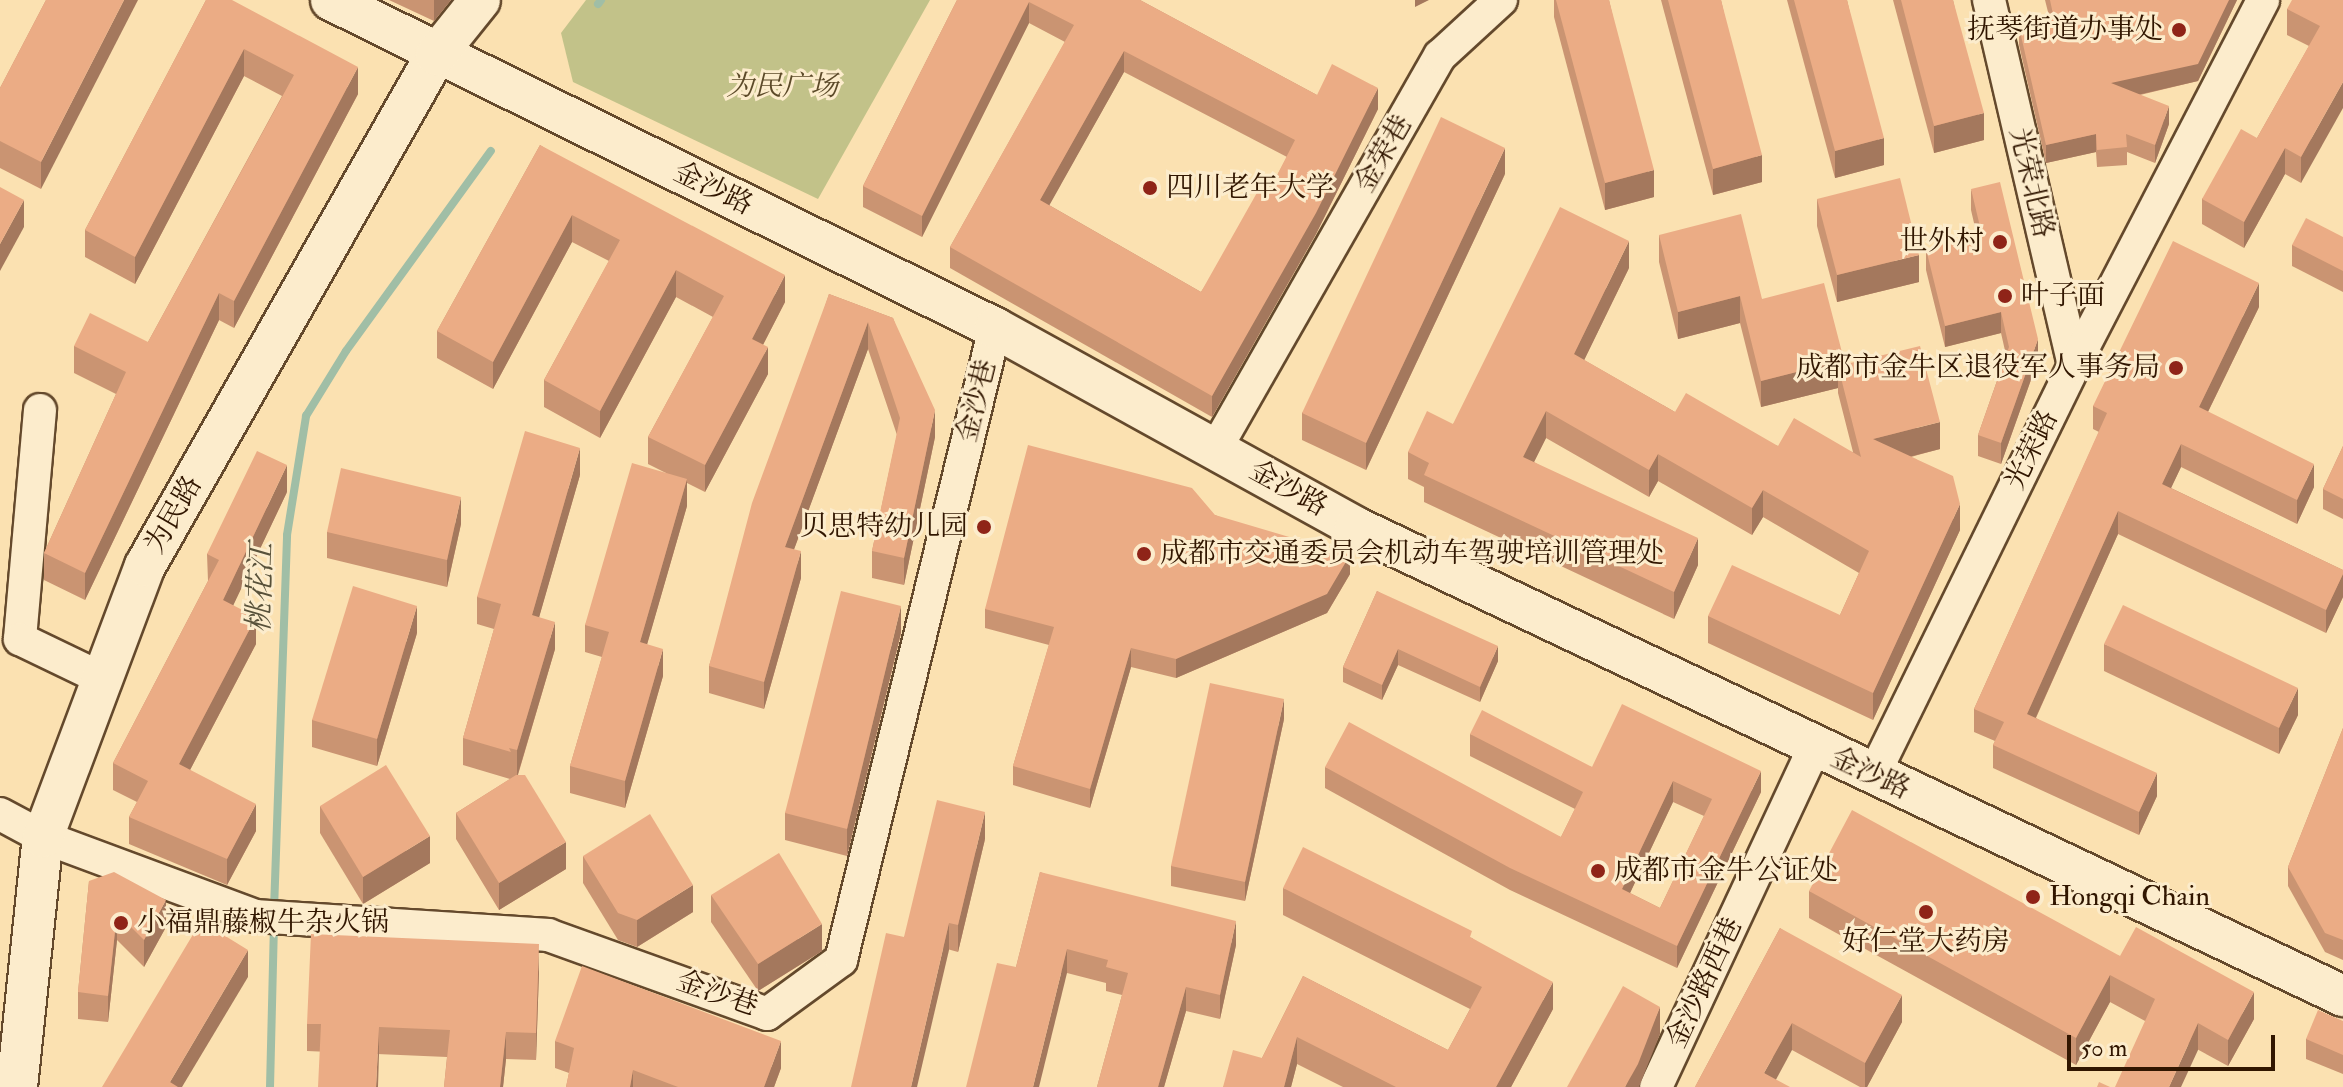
<!DOCTYPE html>
<meta charset="utf-8">
<style>
body{margin:0}
#map{position:relative;width:2343px;height:1087px;overflow:hidden;background:#fbe1b1;font-family:"IM FELL Double Pica","Noto Serif SC",serif}
div>[style]{position:absolute}
.green>*{inset:0;background:#c2c289}
.stream>*{height:8px;margin:-4px;padding:0 4px;transform-origin:4px;border-radius:4px;background:#a0bea6}
.roads{filter:drop-shadow(2px 0 #64492c) drop-shadow(-2px 0 #64492c) drop-shadow(0 2px #64492c) drop-shadow(0 -2px #64492c)}
.minor>*{height:32px;margin:-16px;padding:0 16px;transform-origin:16px;border-radius:16px;background:#fceccc}
.tertiary>*{height:40px;margin:-20px;padding:0 20px;transform-origin:20px;border-radius:20px;background:#fceccc}
.wall>*{inset:0;background:#ca9472}
.shaded-wall>*{inset:0;background:#a4785d}
.building>*{inset:0;background:#ebac85}
.dots>*{width:22px;height:22px;translate:-50% -50%;box-sizing:border-box;border:4px solid #fceccc;border-radius:50%}
span{translate:-50% -50%;white-space:nowrap;text-align:center;line-height:1.15;-webkit-text-stroke:6px #fceccc;paint-order:stroke}
.poi-label{font-size:28px;color:#311600}
.right{translate:-100% -50%;text-align:right}
.left{translate:0 -50%;text-align:left}
.park-label{font-size:28px;color:#5c4a29;font-style:italic}
.street-label{font-size:28px;color:#311600}
.water-label{font-size:30px;color:#58513a;font-style:italic}
.scale{position:absolute;left:2067px;top:1035px;width:208px;height:36px;box-sizing:border-box;border:4px solid #311600;border-top:0;padding-left:10px;font-size:24px;line-height:28px;white-space:nowrap;color:#311600;-webkit-text-stroke:6px #fceccc;paint-order:stroke}
</style>
<div id="map">
<div class="green">
<i style="clip-path:polygon(586px 0,930px 0,818px 199px,573px 82px,561px 33px)"></i>
</div>
<div class="stream">
<i style="left:598px;top:4px;width:5px;rotate:-53deg"></i>
<i style="left:274px;top:910px;width:375px;rotate:-88deg"></i>
<i style="left:287px;top:535px;width:121px;rotate:-80.9deg"></i>
<i style="left:306px;top:416px;width:76px;rotate:-58.4deg"></i>
<i style="left:346px;top:351px;width:247px;rotate:-54.1deg"></i>
<i style="left:270px;top:1087px;width:163px;rotate:-88.6deg"></i>
</div>
<div class="roads">
<div class="minor">
<i style="left:1989px;top:0;width:375px;rotate:76.9deg"></i>
<i style="left:40px;top:410px;width:230px;rotate:95deg"></i>
<i style="left:20px;top:639px;width:92px;rotate:25.7deg"></i>
<i style="left:1215px;top:450px;width:454px;rotate:-60.3deg"></i>
<i style="left:1440px;top:56px;width:83px;rotate:-42.6deg"></i>
<i style="left:1873px;top:776px;width:458px;rotate:-63.9deg"></i>
<i style="left:2074px;top:365px;width:411px;rotate:-62.6deg"></i>
<i style="left:0;top:814px;width:49px;rotate:28.1deg"></i>
<i style="left:43px;top:837px;width:226px;rotate:20.4deg"></i>
<i style="left:255px;top:916px;width:294px;rotate:3.7deg"></i>
<i style="left:548px;top:935px;width:233px;rotate:19.8deg"></i>
<i style="left:767px;top:1014px;width:92px;rotate:-36.1deg"></i>
<i style="left:841px;top:960px;width:650px;rotate:-76.31deg"></i>
<i style="left:1656px;top:1087px;width:374px;rotate:-65deg"></i>
</div>
<div class="tertiary">
<i style="left:331px;top:0;width:741px;rotate:26.29deg"></i>
<i style="left:995px;top:328px;width:411px;rotate:28.9deg"></i>
<i style="left:1355px;top:527px;width:1094px;rotate:25.39deg"></i>
<i style="left:17px;top:1087px;width:251px;rotate:-84.1deg"></i>
<i style="left:43px;top:837px;width:290px;rotate:-69.4deg"></i>
<i style="left:145px;top:566px;width:588px;rotate:-60.34deg"></i>
<i style="left:436px;top:55px;width:70px;rotate:-51.3deg"></i>
</div>
</div>
<div class="wall">
<i style="clip-path:polygon(46px 0,41px 189px,0 168px,0 88px)"></i>
<i style="clip-path:polygon(206px 0,358px 94px,234px 328px,219px 320px,85px 600px,44px 580px,44px 553px,116px 394px,74px 373px,74px 346px,148px 342px,282px 96px,244px 76px,135px 284px,85px 257px,85px 230px)"></i>
<i style="clip-path:polygon(389px 0,451px 0,434px 21px)"></i>
<i style="clip-path:polygon(evenodd,957px 0,1140px 0,1317px 95px,1378px 109px,1316px 234px,1212px 417px,950px 268px,950px 247px,1065px 42px,1029px 23px,922px 237px,863px 207px,863px 186px,957px 0,1124px 72px,1287px 157px,1271px 187px,1201px 292px,1049px 205px,1124px 72px)"></i>
<i style="clip-path:polygon(1554px 0,1609px 0,1654px 197px,1605px 210px,1554px 17px)"></i>
<i style="clip-path:polygon(1661px 0,1721px 0,1762px 182px,1713px 195px)"></i>
<i style="clip-path:polygon(1787px 0,1847px 0,1884px 165px,1835px 178px)"></i>
<i style="clip-path:polygon(1893px 0,1953px 0,1984px 140px,1934px 153px)"></i>
<i style="clip-path:polygon(2045px 0,2237px 0,2198px 81px,2140px 95px,2169px 124px,2155px 163px,2127px 152px,2127px 165px,2097px 167px,2096px 152px,2046px 163px,2019px 45px,2019px 27px,2050px 20px)"></i>
<i style="clip-path:polygon(2343px 0,2301px 183px,2285px 174px,2244px 248px,2202px 224px,2202px 199px,2257px 138px,2309px 46px,2287px 35px,2287px 9px)"></i>
<i style="clip-path:polygon(540px 145px,785px 302px,763px 345px,768px 374px,705px 492px,687px 483px,687px 506px,647px 644px,663px 676px,625px 808px,570px 793px,570px 766px,602px 657px,585px 652px,585px 625px,666px 473px,648px 464px,648px 437px,713px 317px,676px 297px,600px 438px,544px 407px,544px 380px,609px 261px,572px 242px,493px 389px,437px 358px,437px 331px)"></i>
<i style="clip-path:polygon(1505px 174px,1366px 470px,1302px 440px,1302px 413px)"></i>
<i style="clip-path:polygon(1971px 189px,2038px 360px,2001px 464px,1978px 456px,1978px 435px,2006px 355px,2001px 333px,1945px 347px,1926px 270px,1926px 249px,1977px 236px,1971px 210px)"></i>
<i style="clip-path:polygon(1817px 199px,1919px 282px,1837px 302px,1817px 226px)"></i>
<i style="clip-path:polygon(1659px 235px,1762px 299px,1844px 365px,1940px 449px,1911px 457px,1960px 530px,1873px 720px,1708px 643px,1708px 616px,1840px 615px,1859px 573px,1763px 517px,1752px 535px,1658px 481px,1649px 497px,1546px 438px,1534px 462px,1698px 565px,1674px 619px,1424px 502px,1424px 487px,1408px 479px,1408px 452px,1453px 424px,1629px 268px,1584px 360px,1675px 412px,1778px 446px,1853px 452px,1838px 393px,1838px 388px,1761px 407px,1740px 323px,1678px 339px,1659px 262px)"></i>
<i style="clip-path:polygon(2343px 237px,2343px 292px,2292px 266px,2292px 245px)"></i>
<i style="clip-path:polygon(829px 294px,893px 318px,935px 437px,904px 585px,872px 578px,872px 551px,897px 435px,868px 349px,794px 549px,801px 578px,764px 709px,709px 693px,709px 666px)"></i>
<i style="clip-path:polygon(2259px 307px,2208px 412px,2314px 487px,2297px 524px,2181px 467px,2171px 488px,2343px 570px,2343px 597px,2326px 633px,2118px 534px,2036px 718px,2157px 796px,2139px 835px,1993px 768px,1993px 745px,1995px 741px,1974px 732px,1974px 709px,2099px 432px,2093px 429px,2093px 406px)"></i>
<i style="clip-path:polygon(2343px 446px,2343px 519px,2323px 509px,2323px 489px)"></i>
<i style="clip-path:polygon(580px 475px,539px 617px,555px 649px,518px 775px,566px 869px,499px 910px,456px 839px,456px 813px,510px 779px,463px 765px,463px 738px,494px 629px,477px 624px,477px 597px)"></i>
<i style="clip-path:polygon(287px 492px,233px 605px,256px 644px,190px 770px,256px 831px,227px 885px,129px 844px,129px 817px,137px 802px,113px 790px,113px 763px,208px 581px,207px 554px)"></i>
<i style="clip-path:polygon(1215px 515px,1350px 574px,1327px 613px,1176px 678px,1131px 667px,1090px 808px,1013px 785px,1013px 766px,1049px 645px,985px 628px,985px 609px)"></i>
<i style="clip-path:polygon(461px 524px,447px 587px,327px 558px,327px 532px)"></i>
<i style="clip-path:polygon(1377px 591px,1498px 661px,1480px 702px,1398px 665px,1382px 700px,1343px 682px,1343px 667px)"></i>
<i style="clip-path:polygon(417px 633px,377px 766px,312px 747px,312px 720px)"></i>
<i style="clip-path:polygon(901px 633px,847px 856px,785px 840px,785px 813px)"></i>
<i style="clip-path:polygon(2104px 644px,2298px 715px,2279px 754px,2104px 671px)"></i>
<i style="clip-path:polygon(1284px 719px,1245px 901px,1171px 886px,1171px 866px)"></i>
<i style="clip-path:polygon(2343px 728px,2343px 960px,2325px 952px,2288px 886px,2288px 867px)"></i>
<i style="clip-path:polygon(evenodd,1470px 734px,1592px 767px,1761px 792px,1677px 968px,1510px 890px,1325px 788px,1325px 767px,1561px 837px,1575px 809px,1470px 756px,1470px 734px,1673px 802px,1704px 816px,1660px 908px,1630px 893px,1673px 802px)"></i>
<i style="clip-path:polygon(320px 806px,430px 863px,363px 904px,320px 833px)"></i>
<i style="clip-path:polygon(985px 839px,958px 952px,904px 937px)"></i>
<i style="clip-path:polygon(583px 856px,693px 912px,637px 947px,618px 940px,583px 883px)"></i>
<i style="clip-path:polygon(1040px 872px,1236px 945px,1220px 1019px,1186px 1011px,1164px 1087px,1097px 1087px,1122px 995px,1106px 991px,1106px 983px,1067px 973px,1016px 967px)"></i>
<i style="clip-path:polygon(89px 881px,166px 927px,144px 967px,117px 940px,108px 1022px,78px 1019px,78px 992px)"></i>
<i style="clip-path:polygon(1283px 888px,1472px 938px,1553px 1009px,1511px 1087px,1343px 1087px,1297px 1064px,1291px 1087px,1223px 1087px,1262px 1058px,1303px 976px,1448px 1050px,1470px 1009px,1283px 915px)"></i>
<i style="clip-path:polygon(1809px 891px,2120px 956px,2254px 1019px,2228px 1066px,2110px 1002px,2076px 1065px,1809px 918px)"></i>
<i style="clip-path:polygon(711px 895px,822px 951px,758px 991px,711px 922px)"></i>
<i style="clip-path:polygon(1780px 928px,1902px 1022px,1867px 1087px,1860px 1087px,1792px 1050px,1695px 1087px)"></i>
<i style="clip-path:polygon(539px 971px,536px 1060px,506px 1059px,503px 1087px,444px 1087px,447px 1057px,307px 1051px,307px 1024px)"></i>
<i style="clip-path:polygon(2343px 1021px,2343px 1074px,2306px 1059px,2306px 1039px)"></i>
<i style="clip-path:polygon(555px 1041px,781px 1068px,774px 1087px,566px 1087px,569px 1073px,555px 1068px)"></i>
</div>
<div class="shaded-wall">
<i style="clip-path:polygon(124px 0,138px 0,41px 189px,41px 162px)"></i>
<i style="clip-path:polygon(434px 0,451px 0,434px 21px)"></i>
<i style="clip-path:polygon(1415px 0,1429px 0,1415px 7px)"></i>
<i style="clip-path:polygon(2229px 0,2237px 0,2198px 81px,2111px 101px,2111px 83px)"></i>
<i style="clip-path:polygon(1029px 2px,1029px 23px,922px 237px,922px 216px)"></i>
<i style="clip-path:polygon(244px 49px,244px 76px,135px 284px,135px 257px)"></i>
<i style="clip-path:polygon(1124px 51px,1124px 72px,1040px 222px,1040px 200px)"></i>
<i style="clip-path:polygon(358px 67px,358px 94px,234px 328px,234px 301px)"></i>
<i style="clip-path:polygon(2343px 82px,2343px 108px,2301px 183px,2301px 157px)"></i>
<i style="clip-path:polygon(1378px 88px,1378px 109px,1316px 234px,1212px 417px,1212px 396px)"></i>
<i style="clip-path:polygon(2169px 106px,2169px 124px,2155px 163px,2155px 145px)"></i>
<i style="clip-path:polygon(1984px 113px,1984px 140px,1934px 153px,1934px 126px)"></i>
<i style="clip-path:polygon(2096px 134px,2096px 152px,2046px 163px,2046px 145px)"></i>
<i style="clip-path:polygon(1884px 138px,1884px 165px,1835px 178px,1835px 151px)"></i>
<i style="clip-path:polygon(1505px 148px,1505px 174px,1366px 470px,1366px 443px)"></i>
<i style="clip-path:polygon(2285px 148px,2285px 174px,2244px 248px,2244px 222px)"></i>
<i style="clip-path:polygon(1762px 155px,1762px 182px,1713px 195px,1713px 169px)"></i>
<i style="clip-path:polygon(1654px 170px,1654px 197px,1605px 210px,1605px 183px)"></i>
<i style="clip-path:polygon(24px 200px,24px 227px,0 271px,0 244px)"></i>
<i style="clip-path:polygon(572px 215px,572px 242px,493px 389px,493px 362px)"></i>
<i style="clip-path:polygon(1629px 241px,1629px 268px,1574px 381px,1574px 354px)"></i>
<i style="clip-path:polygon(1919px 255px,1919px 282px,1837px 302px,1837px 275px)"></i>
<i style="clip-path:polygon(676px 270px,676px 297px,600px 438px,600px 411px)"></i>
<i style="clip-path:polygon(785px 275px,785px 302px,752px 366px,752px 339px)"></i>
<i style="clip-path:polygon(2259px 283px,2259px 307px,2199px 430px,2199px 407px)"></i>
<i style="clip-path:polygon(219px 293px,219px 320px,85px 600px,85px 573px)"></i>
<i style="clip-path:polygon(1740px 296px,1740px 323px,1678px 339px,1678px 312px)"></i>
<i style="clip-path:polygon(2001px 312px,2001px 333px,1945px 347px,1945px 326px)"></i>
<i style="clip-path:polygon(868px 322px,868px 349px,785px 574px,785px 547px)"></i>
<i style="clip-path:polygon(2038px 339px,2038px 360px,2001px 464px,2001px 443px)"></i>
<i style="clip-path:polygon(768px 347px,768px 374px,705px 492px,705px 465px)"></i>
<i style="clip-path:polygon(1844px 360px,1844px 387px,1838px 366px,1838px 388px,1761px 407px,1761px 381px)"></i>
<i style="clip-path:polygon(935px 410px,935px 437px,904px 585px,904px 558px)"></i>
<i style="clip-path:polygon(1546px 411px,1546px 438px,1523px 484px,1523px 457px)"></i>
<i style="clip-path:polygon(1940px 422px,1940px 449px,1873px 466px,1873px 439px)"></i>
<i style="clip-path:polygon(2181px 444px,2181px 467px,2162px 507px,2162px 484px)"></i>
<i style="clip-path:polygon(580px 448px,580px 475px,532px 642px,532px 615px)"></i>
<i style="clip-path:polygon(1658px 454px,1658px 481px,1649px 497px,1649px 470px)"></i>
<i style="clip-path:polygon(2314px 464px,2314px 487px,2297px 524px,2297px 500px)"></i>
<i style="clip-path:polygon(287px 465px,287px 492px,223px 627px,223px 600px)"></i>
<i style="clip-path:polygon(687px 479px,687px 506px,640px 669px,640px 642px)"></i>
<i style="clip-path:polygon(1763px 490px,1763px 517px,1752px 535px,1752px 508px)"></i>
<i style="clip-path:polygon(461px 497px,461px 524px,447px 587px,447px 560px)"></i>
<i style="clip-path:polygon(1960px 504px,1960px 530px,1873px 720px,1873px 693px)"></i>
<i style="clip-path:polygon(2118px 511px,2118px 534px,2027px 737px,2027px 714px)"></i>
<i style="clip-path:polygon(1698px 538px,1698px 565px,1674px 619px,1674px 592px)"></i>
<i style="clip-path:polygon(801px 551px,801px 578px,764px 709px,764px 682px)"></i>
<i style="clip-path:polygon(1350px 555px,1350px 574px,1327px 613px,1176px 678px,1176px 659px)"></i>
<i style="clip-path:polygon(2343px 574px,2343px 597px,2326px 633px,2326px 610px)"></i>
<i style="clip-path:polygon(417px 606px,417px 633px,377px 766px,377px 739px)"></i>
<i style="clip-path:polygon(901px 606px,901px 633px,847px 856px,847px 829px)"></i>
<i style="clip-path:polygon(256px 617px,256px 644px,179px 791px,179px 764px)"></i>
<i style="clip-path:polygon(555px 622px,555px 649px,517px 777px,517px 750px)"></i>
<i style="clip-path:polygon(1498px 646px,1498px 661px,1480px 702px,1480px 687px)"></i>
<i style="clip-path:polygon(1131px 648px,1131px 667px,1090px 808px,1090px 789px)"></i>
<i style="clip-path:polygon(663px 649px,663px 676px,625px 808px,625px 781px)"></i>
<i style="clip-path:polygon(1398px 649px,1398px 665px,1382px 700px,1382px 685px)"></i>
<i style="clip-path:polygon(2298px 688px,2298px 715px,2279px 754px,2279px 728px)"></i>
<i style="clip-path:polygon(1284px 699px,1284px 719px,1245px 901px,1245px 882px)"></i>
<i style="clip-path:polygon(1761px 771px,1761px 792px,1677px 968px,1677px 946px)"></i>
<i style="clip-path:polygon(2157px 773px,2157px 796px,2139px 835px,2139px 812px)"></i>
<i style="clip-path:polygon(1673px 781px,1673px 802px,1622px 910px,1622px 889px)"></i>
<i style="clip-path:polygon(256px 804px,256px 831px,227px 885px,227px 859px)"></i>
<i style="clip-path:polygon(985px 812px,985px 839px,958px 952px,958px 925px)"></i>
<i style="clip-path:polygon(430px 836px,430px 863px,363px 904px,363px 877px)"></i>
<i style="clip-path:polygon(566px 842px,566px 869px,499px 910px,499px 883px)"></i>
<i style="clip-path:polygon(693px 885px,693px 912px,637px 947px,637px 920px)"></i>
<i style="clip-path:polygon(166px 900px,166px 927px,144px 967px,144px 940px)"></i>
<i style="clip-path:polygon(117px 913px,117px 940px,108px 1022px,108px 996px)"></i>
<i style="clip-path:polygon(1236px 921px,1236px 945px,1220px 1019px,1220px 995px)"></i>
<i style="clip-path:polygon(949px 923px,949px 950px,917px 1087px,911px 1087px)"></i>
<i style="clip-path:polygon(822px 924px,822px 951px,758px 991px,758px 964px)"></i>
<i style="clip-path:polygon(539px 944px,539px 971px,536px 1060px,536px 1033px)"></i>
<i style="clip-path:polygon(1067px 949px,1067px 973px,1039px 1087px,1033px 1087px)"></i>
<i style="clip-path:polygon(248px 950px,248px 977px,182px 1087px,170px 1087px,170px 1082px)"></i>
<i style="clip-path:polygon(2110px 975px,2110px 1002px,2076px 1065px,2076px 1038px)"></i>
<i style="clip-path:polygon(1553px 982px,1553px 1009px,1511px 1087px,1496px 1087px)"></i>
<i style="clip-path:polygon(1186px 987px,1186px 1011px,1164px 1087px,1158px 1087px)"></i>
<i style="clip-path:polygon(2254px 992px,2254px 1019px,2228px 1066px,2228px 1040px)"></i>
<i style="clip-path:polygon(1902px 995px,1902px 1022px,1867px 1087px,1865px 1087px,1865px 1063px)"></i>
<i style="clip-path:polygon(1660px 1007px,1660px 1034px,1639px 1087px,1625px 1087px)"></i>
<i style="clip-path:polygon(1792px 1023px,1792px 1050px,1772px 1087px,1764px 1073px)"></i>
<i style="clip-path:polygon(2198px 1023px,2198px 1050px,2181px 1087px,2169px 1087px)"></i>
<i style="clip-path:polygon(379px 1027px,379px 1054px,378px 1087px,376px 1087px)"></i>
<i style="clip-path:polygon(506px 1032px,506px 1059px,503px 1087px,500px 1087px)"></i>
<i style="clip-path:polygon(1297px 1037px,1297px 1064px,1291px 1087px,1284px 1087px)"></i>
<i style="clip-path:polygon(781px 1041px,781px 1068px,774px 1087px,764px 1087px)"></i>
<i style="clip-path:polygon(633px 1070px,633px 1087px,630px 1087px)"></i>
</div>
<div class="building">
<i style="clip-path:polygon(46px 0,124px 0,41px 162px,0 141px,0 88px)"></i>
<i style="clip-path:polygon(206px 0,232px 0,358px 67px,234px 301px,219px 293px,85px 573px,44px 553px,126px 372px,74px 346px,90px 313px,148px 342px,294px 75px,244px 49px,135px 257px,85px 230px)"></i>
<i style="clip-path:polygon(evenodd,957px 0,1140px 0,1317px 95px,1332px 64px,1378px 88px,1316px 213px,1212px 396px,950px 247px,1074px 25px,1029px 2px,922px 216px,863px 186px,957px 0,1124px 51px,1295px 140px,1271px 187px,1263px 182px,1201px 292px,1040px 200px,1124px 51px)"></i>
<i style="clip-path:polygon(1556px 0,1609px 0,1654px 170px,1605px 183px)"></i>
<i style="clip-path:polygon(1668px 0,1721px 0,1762px 155px,1713px 169px)"></i>
<i style="clip-path:polygon(1794px 0,1847px 0,1884px 138px,1835px 151px)"></i>
<i style="clip-path:polygon(1901px 0,1953px 0,1984px 113px,1934px 126px)"></i>
<i style="clip-path:polygon(2050px 0,2229px 0,2198px 64px,2111px 83px,2169px 106px,2155px 145px,2126px 134px,2127px 147px,2097px 150px,2096px 134px,2046px 145px,2019px 27px,2054px 19px)"></i>
<i style="clip-path:polygon(2292px 0,2343px 0,2343px 82px,2301px 157px,2285px 148px,2244px 222px,2202px 199px,2241px 129px,2257px 138px,2320px 26px,2287px 9px)"></i>
<i style="clip-path:polygon(1441px 117px,1505px 148px,1366px 443px,1302px 413px)"></i>
<i style="clip-path:polygon(540px 145px,785px 275px,752px 339px,768px 347px,705px 465px,648px 437px,724px 296px,676px 270px,600px 411px,544px 380px,620px 240px,572px 215px,493px 362px,437px 331px)"></i>
<i style="clip-path:polygon(1900px 178px,1919px 255px,1837px 275px,1817px 199px)"></i>
<i style="clip-path:polygon(2000px 182px,2038px 339px,2001px 443px,1978px 435px,2009px 347px,2001px 312px,1945px 326px,1926px 249px,1982px 235px,1971px 189px)"></i>
<i style="clip-path:polygon(0 187px,24px 200px,0 244px)"></i>
<i style="clip-path:polygon(1560px 207px,1629px 241px,1574px 354px,1675px 412px,1686px 393px,1778px 446px,1794px 418px,1861px 457px,1838px 366px,1920px 346px,1940px 422px,1873px 439px,1953px 476px,1960px 504px,1873px 693px,1708px 616px,1732px 565px,1840px 615px,1869px 551px,1763px 490px,1752px 508px,1658px 454px,1649px 470px,1546px 411px,1523px 457px,1698px 538px,1674px 592px,1424px 475px,1429px 463px,1408px 452px,1427px 411px,1453px 424px)"></i>
<i style="clip-path:polygon(1741px 214px,1762px 299px,1824px 283px,1844px 360px,1761px 381px,1740px 296px,1678px 312px,1659px 235px)"></i>
<i style="clip-path:polygon(2306px 218px,2343px 237px,2343px 271px,2292px 245px)"></i>
<i style="clip-path:polygon(2173px 241px,2259px 283px,2199px 407px,2314px 464px,2297px 500px,2181px 444px,2162px 484px,2343px 570px,2343px 574px,2326px 610px,2118px 511px,2027px 714px,2157px 773px,2139px 812px,1993px 745px,2004px 722px,1974px 709px,2107px 413px,2093px 406px)"></i>
<i style="clip-path:polygon(829px 294px,893px 318px,935px 410px,904px 558px,872px 551px,900px 418px,868px 322px,785px 547px,801px 551px,764px 682px,709px 666px,752px 503px)"></i>
<i style="clip-path:polygon(525px 431px,580px 448px,532px 615px,555px 622px,517px 750px,509px 748px,511px 752px,463px 738px,501px 604px,477px 597px)"></i>
<i style="clip-path:polygon(1028px 445px,1192px 488px,1215px 515px,1350px 555px,1327px 594px,1176px 659px,1131px 648px,1090px 789px,1013px 766px,1054px 627px,985px 609px)"></i>
<i style="clip-path:polygon(2343px 446px,2343px 499px,2323px 489px)"></i>
<i style="clip-path:polygon(257px 451px,287px 465px,223px 600px,256px 617px,179px 764px,256px 804px,227px 859px,129px 817px,148px 781px,113px 763px,219px 560px,207px 554px)"></i>
<i style="clip-path:polygon(632px 463px,687px 479px,640px 642px,663px 649px,625px 781px,570px 766px,609px 632px,585px 625px)"></i>
<i style="clip-path:polygon(341px 468px,461px 497px,447px 560px,327px 532px)"></i>
<i style="clip-path:polygon(353px 586px,417px 606px,377px 739px,312px 720px)"></i>
<i style="clip-path:polygon(841px 591px,901px 606px,847px 829px,785px 813px)"></i>
<i style="clip-path:polygon(1377px 591px,1498px 646px,1480px 687px,1398px 649px,1382px 685px,1343px 667px)"></i>
<i style="clip-path:polygon(2123px 605px,2298px 688px,2279px 728px,2104px 644px)"></i>
<i style="clip-path:polygon(1210px 683px,1284px 699px,1245px 882px,1171px 866px)"></i>
<i style="clip-path:polygon(evenodd,1622px 704px,1761px 771px,1677px 946px,1510px 868px,1325px 767px,1349px 722px,1561px 837px,1583px 792px,1470px 734px,1482px 710px,1592px 767px,1622px 704px,1673px 781px,1712px 799px,1660px 908px,1622px 889px,1673px 781px)"></i>
<i style="clip-path:polygon(2343px 728px,2343px 940px,2325px 933px,2288px 867px)"></i>
<i style="clip-path:polygon(386px 765px,430px 836px,363px 877px,320px 806px)"></i>
<i style="clip-path:polygon(516px 775px,525px 775px,566px 842px,499px 883px,456px 813px)"></i>
<i style="clip-path:polygon(937px 800px,985px 812px,958px 925px,949px 923px,911px 1087px,851px 1087px,886px 933px,904px 937px)"></i>
<i style="clip-path:polygon(1852px 810px,2120px 956px,2136px 927px,2254px 992px,2228px 1040px,2198px 1023px,2169px 1087px,2115px 1087px,2155px 999px,2110px 975px,2076px 1038px,1809px 891px)"></i>
<i style="clip-path:polygon(650px 814px,693px 885px,637px 920px,618px 913px,583px 856px)"></i>
<i style="clip-path:polygon(1303px 847px,1472px 931px,1470px 937px,1553px 982px,1496px 1087px,1396px 1087px,1297px 1037px,1284px 1087px,1223px 1087px,1233px 1050px,1262px 1058px,1303px 976px,1448px 1050px,1482px 987px,1283px 888px)"></i>
<i style="clip-path:polygon(779px 853px,822px 924px,758px 964px,711px 895px)"></i>
<i style="clip-path:polygon(114px 872px,166px 900px,144px 940px,117px 913px,108px 996px,78px 992px,89px 881px)"></i>
<i style="clip-path:polygon(1040px 872px,1236px 921px,1220px 995px,1186px 987px,1158px 1087px,1097px 1087px,1128px 973px,1106px 967px,1108px 960px,1067px 949px,1033px 1087px,966px 1087px,997px 963px,1016px 967px)"></i>
<i style="clip-path:polygon(201px 921px,248px 950px,170px 1082px,178px 1087px,102px 1087px)"></i>
<i style="clip-path:polygon(1780px 928px,1902px 995px,1865px 1063px,1792px 1023px,1764px 1073px,1790px 1087px,1695px 1087px)"></i>
<i style="clip-path:polygon(311px 934px,539px 944px,536px 1033px,506px 1032px,500px 1087px,444px 1087px,450px 1030px,379px 1027px,376px 1087px,318px 1087px,321px 1024px,307px 1024px)"></i>
<i style="clip-path:polygon(582px 966px,781px 1041px,764px 1087px,678px 1087px,633px 1070px,630px 1087px,566px 1087px,574px 1048px,555px 1041px)"></i>
<i style="clip-path:polygon(1623px 986px,1660px 1007px,1638px 1064px,1625px 1087px,1567px 1087px)"></i>
<i style="clip-path:polygon(2318px 1010px,2343px 1021px,2343px 1055px,2306px 1039px)"></i>
<i style="clip-path:polygon(2099px 1082px,2110px 1087px,2097px 1087px)"></i>
</div>
<div class="dots">
<i style="left:2179px;top:30px;background:#8f2418"></i>
<i style="left:1150px;top:188px;background:#8f2418"></i>
<i style="left:2000px;top:242px;background:#8f2418"></i>
<i style="left:2005px;top:296px;background:#8f2418"></i>
<i style="left:2176px;top:368px;background:#8f2418"></i>
<i style="left:984px;top:527px;background:#8f2418"></i>
<i style="left:1144px;top:554px;background:#8f2418"></i>
<i style="left:1598px;top:871px;background:#8f2418"></i>
<i style="left:2033px;top:897px;background:#8f2418"></i>
<i style="left:1926px;top:912px;background:#8f2418"></i>
<i style="left:121px;top:923px;background:#8f2418"></i>
</div>
<div class="poi-label">
<span class="right" style="left:2163px;top:30px">抚琴街道办事处</span>
<span class="left" style="left:1166px;top:188px">四川老年大学</span>
<span class="right" style="left:1984px;top:242px">世外村</span>
<span class="left" style="left:2021px;top:296px">叶子面</span>
<span class="right" style="left:2160px;top:368px">成都市金牛区退役军人事务局</span>
<span class="right" style="left:968px;top:527px">贝思特幼儿园</span>
<span class="left" style="left:1160px;top:554px">成都市交通委员会机动车驾驶培训管理处</span>
<span class="left" style="left:1614px;top:871px">成都市金牛公证处</span>
<span class="left" style="left:2049px;top:897px">Hongqi Chain</span>
<span class="left" style="left:137px;top:923px">小福鼎藤椒牛杂火锅</span>
<span style="left:1926px;top:942px">好仁堂大药房</span>
</div>
<div class="park-label">
<span style="left:782px;top:87px">为民广场</span>
</div>
<div class="street-label">
<span style="left:1384px;top:154px;rotate:-60deg">金荣巷</span>
<span style="left:2031px;top:183px;rotate:77deg">光荣北路</span>
<span style="left:713px;top:189px;rotate:26deg">金沙路</span>
<span style="left:977px;top:401px;rotate:-76deg">金沙巷</span>
<span style="left:2032px;top:450px;rotate:-64deg">光荣路</span>
<span style="left:1288px;top:489px;rotate:29deg">金沙路</span>
<span style="left:174px;top:515px;rotate:-60deg">为民路</span>
<span style="left:1870px;top:774px;rotate:25deg">金沙路</span>
<span style="left:1705px;top:983px;rotate:-65deg">金沙路西巷</span>
<span style="left:717px;top:994px;rotate:19deg">金沙巷</span>
</div>
<div class="water-label">
<span style="left:261px;top:588px;rotate:-88deg">桃花江</span>
</div>
<div class="scale">50 m</div>
</div>
